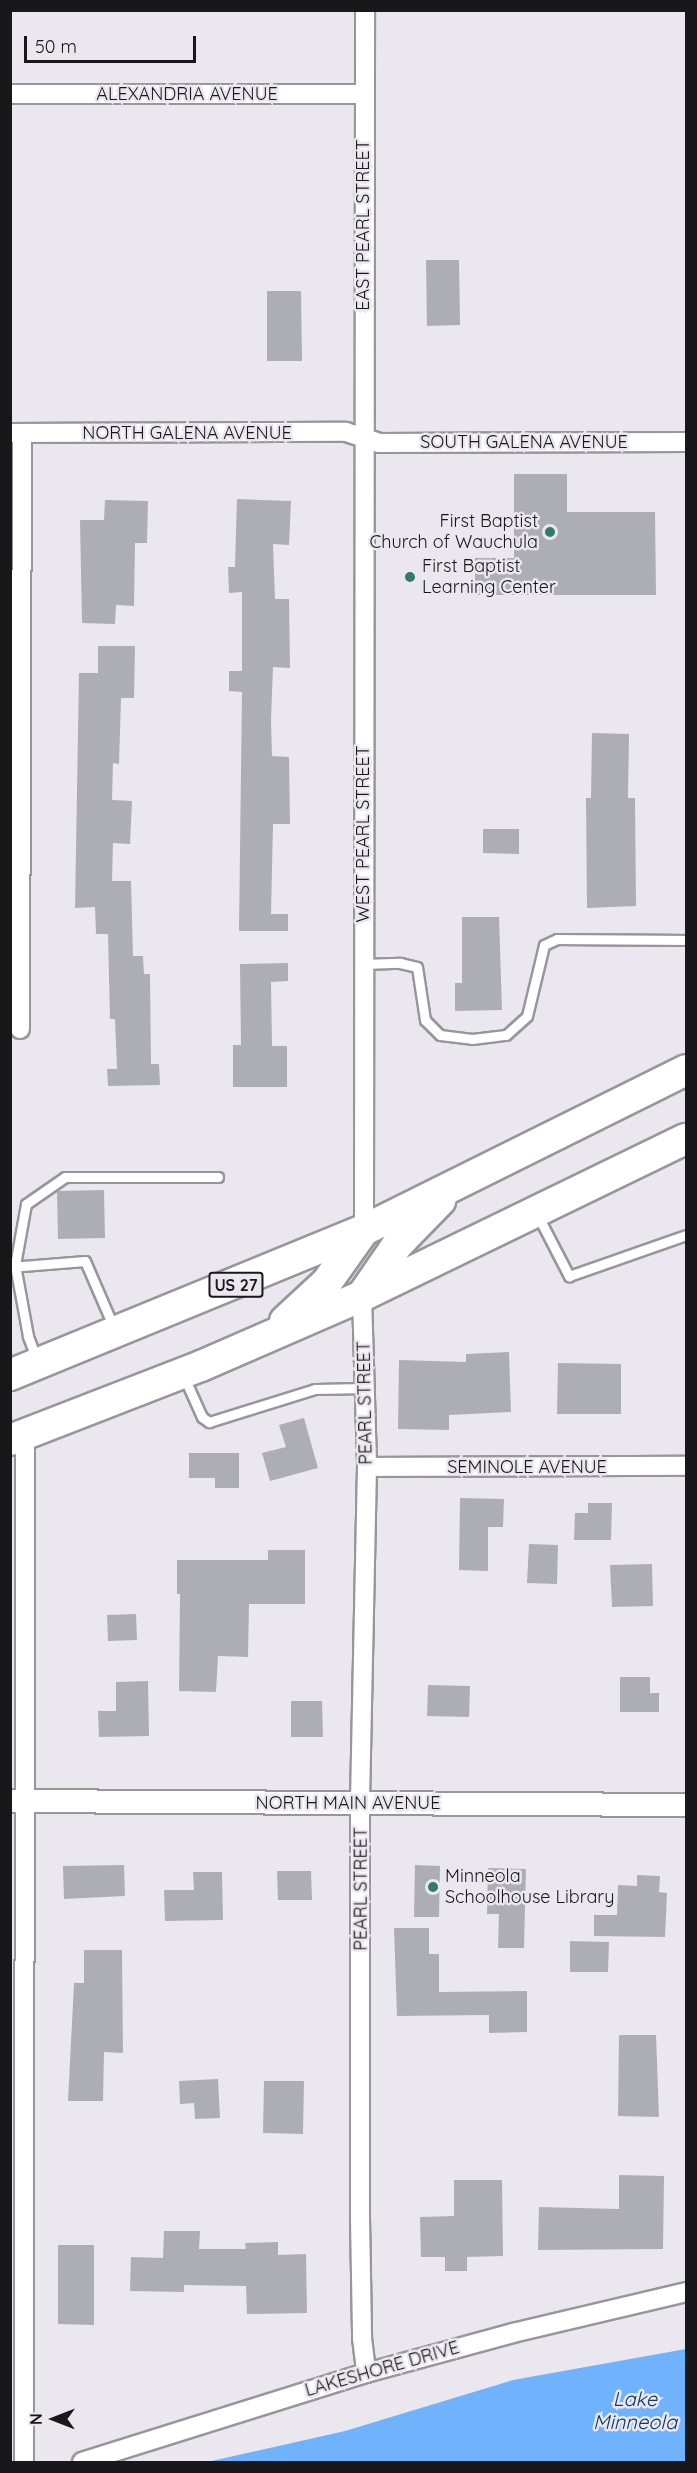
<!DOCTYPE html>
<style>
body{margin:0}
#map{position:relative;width:697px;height:2473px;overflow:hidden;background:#eae8ee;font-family:Quicksand,sans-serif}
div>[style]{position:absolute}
.water>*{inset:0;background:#70b3fc}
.building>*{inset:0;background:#adaeb4}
.roads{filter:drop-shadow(2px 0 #98969c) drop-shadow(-2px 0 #98969c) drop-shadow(0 2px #98969c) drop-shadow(0 -2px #98969c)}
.service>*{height:9px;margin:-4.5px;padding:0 4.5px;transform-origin:4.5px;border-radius:4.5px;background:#fff}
.minor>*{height:18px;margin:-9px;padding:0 9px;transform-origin:9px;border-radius:9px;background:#fff}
.tertiary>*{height:22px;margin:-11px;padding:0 11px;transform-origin:11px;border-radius:11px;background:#fff}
.trunk>*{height:30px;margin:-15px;padding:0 15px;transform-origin:15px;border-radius:15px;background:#fff}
.dots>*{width:16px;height:16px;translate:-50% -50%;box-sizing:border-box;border:3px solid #eae8ee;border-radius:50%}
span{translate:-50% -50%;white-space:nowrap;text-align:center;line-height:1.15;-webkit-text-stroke:5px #eae8ee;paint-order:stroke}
.shield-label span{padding:2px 4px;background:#eae8ee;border:2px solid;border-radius:4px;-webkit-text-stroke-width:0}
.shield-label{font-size:16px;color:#181719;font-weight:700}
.street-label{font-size:18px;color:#181719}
.poi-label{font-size:18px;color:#181719}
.right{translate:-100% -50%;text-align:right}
.left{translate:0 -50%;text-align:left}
.water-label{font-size:20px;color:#0a3a68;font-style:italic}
.frame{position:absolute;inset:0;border:12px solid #181719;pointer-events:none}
.north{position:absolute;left:24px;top:2389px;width:60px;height:60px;-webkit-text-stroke:4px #eae8ee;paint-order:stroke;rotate:270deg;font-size:16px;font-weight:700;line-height:24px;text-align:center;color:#181719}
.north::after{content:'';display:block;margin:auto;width:21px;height:27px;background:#181719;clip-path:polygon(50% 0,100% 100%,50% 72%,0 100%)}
.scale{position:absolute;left:24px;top:36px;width:172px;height:27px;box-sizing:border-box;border:3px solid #181719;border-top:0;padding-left:8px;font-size:18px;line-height:21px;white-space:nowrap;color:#181719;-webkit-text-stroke:4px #eae8ee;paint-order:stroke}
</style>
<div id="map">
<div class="water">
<i style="clip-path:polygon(686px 2349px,686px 2462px,207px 2462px,345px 2431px,513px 2380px)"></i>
</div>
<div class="building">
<i style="clip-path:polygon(426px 260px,459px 260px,460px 325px,427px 326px)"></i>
<i style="clip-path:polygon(267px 291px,301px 291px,302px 361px,267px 361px)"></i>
<i style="clip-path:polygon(514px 474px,567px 474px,567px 512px,655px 512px,656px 595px,475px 595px,475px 558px,514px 558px)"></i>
<i style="clip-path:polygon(237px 499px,291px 501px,289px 545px,273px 544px,275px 599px,289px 599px,290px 668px,273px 667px,271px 720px,272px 756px,289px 757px,290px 824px,273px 824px,271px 914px,288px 914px,288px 931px,239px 931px,242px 692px,229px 691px,229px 671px,242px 671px,242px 592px,229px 593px,228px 567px,235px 567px)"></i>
<i style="clip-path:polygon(105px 500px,148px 501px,147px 543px,135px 543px,134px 606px,116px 605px,115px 624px,82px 623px,80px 520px,104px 520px)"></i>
<i style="clip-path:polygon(98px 646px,135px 646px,134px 698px,121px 698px,119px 764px,113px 763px,112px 800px,132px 801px,130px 844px,113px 843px,112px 881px,131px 881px,133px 956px,143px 956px,144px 974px,150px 974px,151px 1064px,159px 1064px,160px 1085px,108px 1086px,107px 1069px,117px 1069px,115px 1019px,110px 1019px,108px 934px,96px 934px,95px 907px,75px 908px,79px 673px,98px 673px)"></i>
<i style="clip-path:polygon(592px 733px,629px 734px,628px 798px,635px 798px,636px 906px,587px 908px,586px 798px,591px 798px)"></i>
<i style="clip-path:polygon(483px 829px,519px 829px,519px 854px,483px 853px)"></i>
<i style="clip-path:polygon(462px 917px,499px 917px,502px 1010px,455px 1011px,455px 983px,462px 983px)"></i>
<i style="clip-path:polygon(288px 963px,288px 981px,271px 982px,272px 1046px,287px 1046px,287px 1087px,233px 1087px,233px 1045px,241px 1045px,240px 964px)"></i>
<i style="clip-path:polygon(104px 1190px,105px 1238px,58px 1239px,57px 1191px)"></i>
<i style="clip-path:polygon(509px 1352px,511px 1412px,449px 1415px,449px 1430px,398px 1429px,399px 1360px,466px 1362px,466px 1354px)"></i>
<i style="clip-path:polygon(558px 1363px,621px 1364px,621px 1414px,557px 1414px)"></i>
<i style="clip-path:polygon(304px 1418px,318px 1468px,270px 1481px,262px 1453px,286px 1447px,279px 1425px)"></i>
<i style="clip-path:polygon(189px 1453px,239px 1453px,239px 1488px,215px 1488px,215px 1478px,189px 1478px)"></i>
<i style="clip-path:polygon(460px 1498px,504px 1499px,503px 1527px,488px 1527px,488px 1571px,459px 1570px)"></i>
<i style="clip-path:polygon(588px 1503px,612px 1503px,611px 1540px,574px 1540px,575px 1513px,588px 1513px)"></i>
<i style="clip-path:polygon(529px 1544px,558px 1545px,557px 1584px,527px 1583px)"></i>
<i style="clip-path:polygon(268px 1550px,305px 1550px,305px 1604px,249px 1604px,248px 1657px,218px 1656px,216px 1692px,179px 1691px,180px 1594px,177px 1594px,177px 1560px,268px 1560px)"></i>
<i style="clip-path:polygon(652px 1564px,653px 1606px,612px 1607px,610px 1565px)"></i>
<i style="clip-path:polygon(136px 1614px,137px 1640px,108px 1641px,107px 1615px)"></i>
<i style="clip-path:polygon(620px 1677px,650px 1677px,650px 1693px,659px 1693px,659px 1712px,620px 1712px)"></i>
<i style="clip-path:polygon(148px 1681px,149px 1736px,99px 1737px,98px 1711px,116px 1711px,116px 1682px)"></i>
<i style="clip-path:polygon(428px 1685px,470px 1686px,469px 1717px,427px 1716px)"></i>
<i style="clip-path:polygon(291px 1701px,322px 1701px,323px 1737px,291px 1737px)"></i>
<i style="clip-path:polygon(124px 1865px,125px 1896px,64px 1899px,63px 1866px)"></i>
<i style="clip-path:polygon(415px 1865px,440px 1866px,439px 1917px,414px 1917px)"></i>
<i style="clip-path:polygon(488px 1868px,526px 1869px,524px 1948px,498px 1948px,499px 1914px,487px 1914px)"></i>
<i style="clip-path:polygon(277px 1871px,311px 1871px,312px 1900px,278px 1900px)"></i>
<i style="clip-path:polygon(193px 1872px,222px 1872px,223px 1920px,165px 1921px,164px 1890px,194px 1890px)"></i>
<i style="clip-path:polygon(637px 1875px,660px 1876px,659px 1892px,667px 1893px,665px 1937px,594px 1936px,594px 1915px,617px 1915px,618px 1885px,637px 1886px)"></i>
<i style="clip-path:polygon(394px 1928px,429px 1928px,429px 1954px,439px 1954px,439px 1992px,527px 1991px,527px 2032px,489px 2033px,489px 2015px,397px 2016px)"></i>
<i style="clip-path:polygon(570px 1941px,609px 1942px,608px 1972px,570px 1972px)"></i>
<i style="clip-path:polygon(84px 1950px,122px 1950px,123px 2053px,104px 2052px,103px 2101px,68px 2101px,74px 1983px,84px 1983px)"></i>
<i style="clip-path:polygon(619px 2035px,656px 2035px,659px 2117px,618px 2116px)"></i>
<i style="clip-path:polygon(218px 2079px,220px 2118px,195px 2119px,194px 2103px,180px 2104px,179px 2081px)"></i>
<i style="clip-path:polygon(264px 2081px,304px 2081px,303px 2134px,263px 2133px)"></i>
<i style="clip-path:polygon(619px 2175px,664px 2176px,663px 2249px,538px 2250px,539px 2207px,619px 2209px)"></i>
<i style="clip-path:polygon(454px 2180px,502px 2180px,503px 2256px,467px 2257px,467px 2271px,445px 2271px,445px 2257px,421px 2257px,420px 2217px,454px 2216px)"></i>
<i style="clip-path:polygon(164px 2231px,200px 2231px,199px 2249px,246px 2249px,245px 2243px,278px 2242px,278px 2255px,306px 2254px,307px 2313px,247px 2314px,246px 2286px,184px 2285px,184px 2292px,130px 2291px,131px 2257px,163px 2258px)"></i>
<i style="clip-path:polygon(58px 2245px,94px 2245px,94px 2325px,58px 2324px)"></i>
</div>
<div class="roads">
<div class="service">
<i style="left:363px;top:964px;width:37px;rotate:-2deg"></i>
<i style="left:400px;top:963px;width:17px;rotate:13deg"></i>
<i style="left:417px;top:967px;width:54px;rotate:81.4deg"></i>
<i style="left:425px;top:1020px;width:21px;rotate:45deg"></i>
<i style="left:440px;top:1035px;width:32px;rotate:7deg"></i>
<i style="left:472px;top:1039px;width:34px;rotate:-7deg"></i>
<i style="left:506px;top:1035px;width:28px;rotate:-42deg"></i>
<i style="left:527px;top:1016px;width:73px;rotate:-76.5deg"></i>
<i style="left:544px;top:945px;width:14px;rotate:-25deg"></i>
<i style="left:557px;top:939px;width:129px;rotate:0.4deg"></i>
<i style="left:538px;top:1216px;width:68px;rotate:62.7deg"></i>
<i style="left:569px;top:1276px;width:124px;rotate:-19.3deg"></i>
<i style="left:10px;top:1267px;width:75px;rotate:-4.6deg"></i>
<i style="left:85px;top:1261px;width:73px;rotate:66.6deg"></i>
<i style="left:37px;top:1360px;width:26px;rotate:-111deg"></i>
<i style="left:28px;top:1336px;width:72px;rotate:-100.4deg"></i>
<i style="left:15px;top:1265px;width:62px;rotate:-79.8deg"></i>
<i style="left:26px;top:1204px;width:47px;rotate:-34.7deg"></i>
<i style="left:65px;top:1177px;width:153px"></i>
<i style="left:184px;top:1377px;width:44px;rotate:65.8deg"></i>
<i style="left:202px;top:1417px;width:9px;rotate:36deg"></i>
<i style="left:209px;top:1422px;width:111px;rotate:-17.3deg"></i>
<i style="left:315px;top:1389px;width:50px;rotate:-1.1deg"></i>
</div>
<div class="minor">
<i style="left:10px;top:94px;width:354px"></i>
<i style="left:10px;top:433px;width:336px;rotate:-0.2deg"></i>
<i style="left:346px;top:432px;width:35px;rotate:18deg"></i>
<i style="left:379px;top:443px;width:307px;rotate:-0.2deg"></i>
<i style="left:20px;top:1029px;width:596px;rotate:-89.81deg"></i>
<i style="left:364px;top:1230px;width:1220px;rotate:-89.95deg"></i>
<i style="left:362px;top:1296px;width:171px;rotate:88.3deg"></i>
<i style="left:367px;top:1467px;width:337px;rotate:91.2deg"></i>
<i style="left:360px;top:1804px;width:414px;rotate:90deg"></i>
<i style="left:360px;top:2218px;width:120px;rotate:89deg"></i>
<i style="left:362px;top:2338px;width:35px;rotate:83deg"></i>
<i style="left:367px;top:1467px;width:319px;rotate:-0.2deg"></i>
<i style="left:24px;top:2462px;width:1027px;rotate:-89.94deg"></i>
<i style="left:82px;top:2462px;width:298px;rotate:-17.4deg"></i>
<i style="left:366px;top:2373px;width:152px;rotate:-15.2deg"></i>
<i style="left:513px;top:2333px;width:178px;rotate:-13.3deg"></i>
</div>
<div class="tertiary">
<i style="left:10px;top:1801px;width:676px;rotate:0.34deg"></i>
</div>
<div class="trunk">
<i style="left:362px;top:1296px;width:62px;rotate:-55.5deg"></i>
<i style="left:397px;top:1245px;width:62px;rotate:-45.7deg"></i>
<i style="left:285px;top:1321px;width:57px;rotate:-42.9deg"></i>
<i style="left:327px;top:1282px;width:64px;rotate:-54.6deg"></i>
<i style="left:10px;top:1375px;width:383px;rotate:-22.3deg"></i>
<i style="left:364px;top:1230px;width:360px;rotate:-26.4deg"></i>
<i style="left:10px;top:1440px;width:205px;rotate:-21.2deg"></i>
<i style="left:201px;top:1366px;width:176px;rotate:-23.5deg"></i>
<i style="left:362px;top:1296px;width:360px;rotate:-25.9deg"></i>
</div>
</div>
<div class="dots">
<i style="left:550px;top:532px;background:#36796a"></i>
<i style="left:410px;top:577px;background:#36796a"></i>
<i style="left:433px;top:1887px;background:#36796a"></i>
</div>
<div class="shield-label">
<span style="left:236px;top:1285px">US 27</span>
</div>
<div class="street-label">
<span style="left:187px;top:94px">ALEXANDRIA AVENUE</span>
<span style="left:363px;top:225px;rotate:-90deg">EAST PEARL STREET</span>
<span style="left:187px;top:433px">NORTH GALENA AVENUE</span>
<span style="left:524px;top:442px">SOUTH GALENA AVENUE</span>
<span style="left:363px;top:834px;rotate:-90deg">WEST PEARL STREET</span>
<span style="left:365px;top:1403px;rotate:-91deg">PEARL STREET</span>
<span style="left:527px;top:1467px">SEMINOLE AVENUE</span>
<span style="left:348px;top:1803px">NORTH MAIN AVENUE</span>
<span style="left:361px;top:1889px;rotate:-90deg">PEARL STREET</span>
<span style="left:382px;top:2369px;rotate:-16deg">LAKESHORE DRIVE</span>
</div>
<div class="poi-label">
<span class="right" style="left:538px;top:532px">First Baptist<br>Church of Wauchula</span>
<span class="left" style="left:422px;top:577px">First Baptist<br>Learning Center</span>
<span class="left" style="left:445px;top:1887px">Minneola<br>Schoolhouse Library</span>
</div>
<div class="water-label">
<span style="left:635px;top:2410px">Lake<br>Minneola</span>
</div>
<div class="frame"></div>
<div class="north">N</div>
<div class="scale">50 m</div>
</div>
